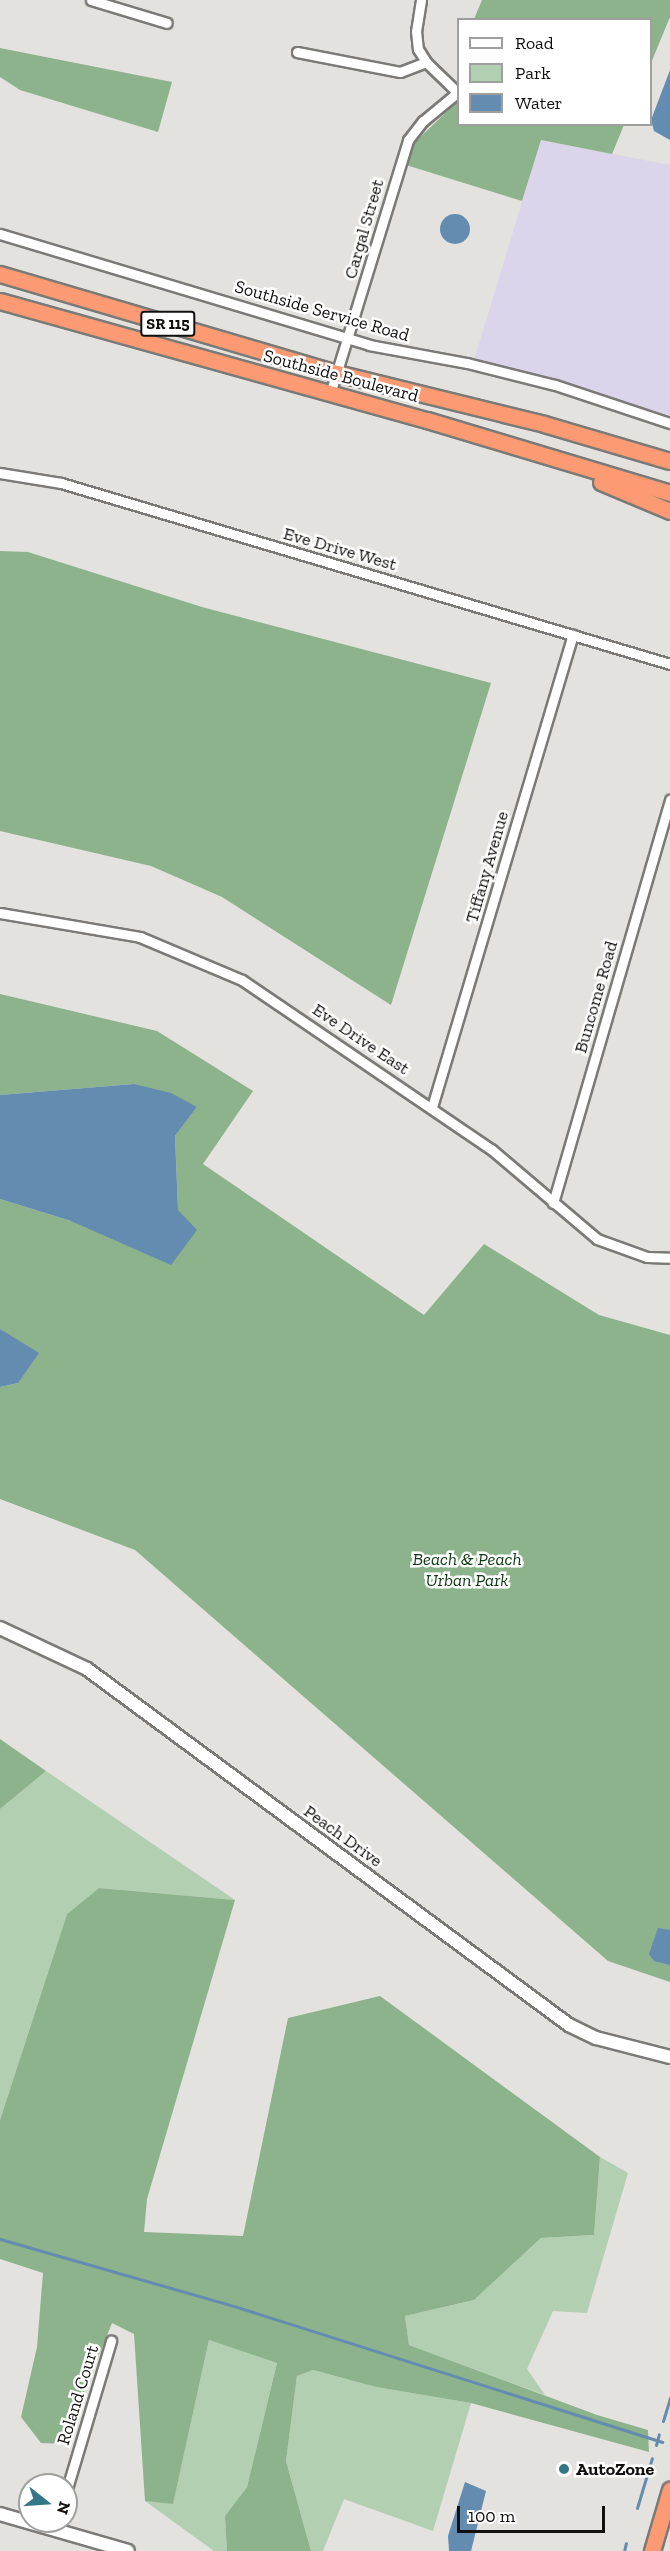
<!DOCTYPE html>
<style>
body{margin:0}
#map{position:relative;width:670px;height:2551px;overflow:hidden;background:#e3e2de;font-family:"Zilla Slab",serif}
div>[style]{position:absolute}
.education>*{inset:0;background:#dcd4ea}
.green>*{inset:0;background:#b2cfb2}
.forest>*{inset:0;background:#8cb38b}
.water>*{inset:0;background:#648bb0}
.round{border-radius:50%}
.stream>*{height:3px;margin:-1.5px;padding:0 1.5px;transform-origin:1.5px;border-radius:1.5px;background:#648bb0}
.roads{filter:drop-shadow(2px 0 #7b7a77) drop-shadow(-2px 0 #7b7a77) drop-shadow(0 2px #7b7a77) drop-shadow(0 -2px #7b7a77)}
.minor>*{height:9px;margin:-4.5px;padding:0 4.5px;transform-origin:4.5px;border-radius:4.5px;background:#fff}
.tertiary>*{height:12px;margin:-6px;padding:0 6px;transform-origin:6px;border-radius:6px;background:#fff}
.trunk>*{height:15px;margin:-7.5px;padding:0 7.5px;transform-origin:7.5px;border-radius:7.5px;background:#fc9b73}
.dots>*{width:16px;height:16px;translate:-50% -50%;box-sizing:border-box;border:3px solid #fff;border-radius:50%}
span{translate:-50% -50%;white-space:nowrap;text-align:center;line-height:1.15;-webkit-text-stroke:5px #fff;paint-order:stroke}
.shield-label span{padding:2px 4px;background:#fff;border:2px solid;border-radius:4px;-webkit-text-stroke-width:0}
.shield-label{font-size:16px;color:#11100f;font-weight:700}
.street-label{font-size:18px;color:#11100f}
.park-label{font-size:18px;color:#0e3911;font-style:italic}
.poi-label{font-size:18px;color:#11100f;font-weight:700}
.left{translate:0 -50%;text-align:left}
.legend{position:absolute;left:457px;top:18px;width:195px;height:108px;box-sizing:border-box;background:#fff;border:2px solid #a09f9f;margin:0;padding:8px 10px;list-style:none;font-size:18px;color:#11100f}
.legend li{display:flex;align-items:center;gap:12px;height:30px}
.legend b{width:30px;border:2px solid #a09f9f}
.north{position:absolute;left:18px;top:2473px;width:60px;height:60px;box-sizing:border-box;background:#fff;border:2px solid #a09f9f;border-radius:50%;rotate:107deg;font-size:16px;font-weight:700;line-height:24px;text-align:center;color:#11100f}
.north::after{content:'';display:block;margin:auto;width:21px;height:27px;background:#337687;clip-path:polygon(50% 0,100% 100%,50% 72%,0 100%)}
.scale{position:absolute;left:457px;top:2506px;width:148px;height:27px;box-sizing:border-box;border:3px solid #11100f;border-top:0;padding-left:8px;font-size:18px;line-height:21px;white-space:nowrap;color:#11100f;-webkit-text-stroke:4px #fff;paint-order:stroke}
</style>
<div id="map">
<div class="education">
<i style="clip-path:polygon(541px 140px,670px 165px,670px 415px,474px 360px)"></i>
</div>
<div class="green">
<i style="clip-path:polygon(46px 1771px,235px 1900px,99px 1888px,67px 1914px,0 2120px,0 1809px)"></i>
<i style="clip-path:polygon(600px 2157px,628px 2173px,587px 2313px,553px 2311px,527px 2369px,545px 2395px,409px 2345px,405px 2316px,474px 2300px,541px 2238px,594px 2235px)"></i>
<i style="clip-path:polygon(209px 2340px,277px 2363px,247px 2487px,225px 2516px,227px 2551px,214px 2551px,145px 2501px,173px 2503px)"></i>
<i style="clip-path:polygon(313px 2370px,376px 2387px,471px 2403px,433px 2531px,344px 2499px,323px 2551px,311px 2551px,286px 2461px,297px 2376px)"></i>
</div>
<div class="forest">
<i style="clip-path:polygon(482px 0,670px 0,670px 17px,651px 63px,650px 20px,474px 19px)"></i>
<i style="clip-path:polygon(0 48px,172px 82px,158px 132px,20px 90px,0 77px)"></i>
<i style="clip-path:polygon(458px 101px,458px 124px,624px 125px,612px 154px,541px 140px,522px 201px,406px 165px,415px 142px)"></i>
<i style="clip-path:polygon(0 551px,28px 552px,202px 607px,491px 683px,391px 1005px,222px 897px,151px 866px,0 831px)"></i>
<i style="clip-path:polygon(0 994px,157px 1031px,253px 1091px,203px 1164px,424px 1315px,484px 1244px,599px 1315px,670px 1335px,670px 1982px,608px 1961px,135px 1550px,0 1499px,0 1387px,18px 1383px,19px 1342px,0 1329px,0 1199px,71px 1221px,178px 1210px,175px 1136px,197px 1107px,134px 1084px,0 1095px)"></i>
<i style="clip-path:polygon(0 1739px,46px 1771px,0 1809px)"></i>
<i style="clip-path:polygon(99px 1888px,235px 1900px,147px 2199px,144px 2232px,243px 2236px,288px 2018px,380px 1996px,600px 2157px,594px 2235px,541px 2238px,474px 2300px,405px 2316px,409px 2345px,597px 2415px,648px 2430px,649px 2452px,471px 2403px,376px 2387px,313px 2370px,297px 2376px,286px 2461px,311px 2551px,227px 2551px,225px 2516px,247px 2487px,277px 2363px,209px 2340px,173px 2504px,145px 2501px,134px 2334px,112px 2323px,63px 2444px,41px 2443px,21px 2417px,37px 2347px,43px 2273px,0 2259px,0 2120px,67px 1914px)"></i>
</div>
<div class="water">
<i style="clip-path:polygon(670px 70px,670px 140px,654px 131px,651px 120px)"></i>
<i class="round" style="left:440px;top:214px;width:30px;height:30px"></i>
<i style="clip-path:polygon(134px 1084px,171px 1093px,197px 1107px,175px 1136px,178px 1210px,197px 1230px,171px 1265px,71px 1221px,0 1199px,0 1095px)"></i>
<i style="clip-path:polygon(0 1329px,39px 1353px,18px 1383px,0 1387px)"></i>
<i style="clip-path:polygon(658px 1928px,670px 1930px,670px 1965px,654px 1961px,649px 1954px)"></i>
<i style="clip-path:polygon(465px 2482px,486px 2491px,471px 2551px,449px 2551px,448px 2536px)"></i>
</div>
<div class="stream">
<i style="left:0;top:2239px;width:250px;rotate:16deg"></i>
<i style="left:240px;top:2308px;width:443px;rotate:17.6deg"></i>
<i style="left:663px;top:2421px;width:24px;rotate:-73deg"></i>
<i style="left:656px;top:2445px;width:11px;rotate:-75deg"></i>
<i style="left:637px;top:2508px;width:52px;rotate:-73.3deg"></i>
<i style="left:624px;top:2551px;width:8px;rotate:-76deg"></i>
</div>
<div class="roads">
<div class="minor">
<i style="left:91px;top:0;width:79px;rotate:16.8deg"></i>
<i style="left:421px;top:0;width:31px;rotate:99deg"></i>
<i style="left:416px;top:31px;width:18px;rotate:84deg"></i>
<i style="left:418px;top:49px;width:15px;rotate:58deg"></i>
<i style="left:426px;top:62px;width:45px;rotate:44.1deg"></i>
<i style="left:297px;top:52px;width:105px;rotate:11deg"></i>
<i style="left:400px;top:72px;width:28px;rotate:-21deg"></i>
<i style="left:0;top:234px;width:385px;rotate:16.7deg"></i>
<i style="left:369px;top:345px;width:100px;rotate:10.4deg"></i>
<i style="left:467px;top:363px;width:91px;rotate:14deg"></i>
<i style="left:555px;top:385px;width:121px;rotate:18.3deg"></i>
<i style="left:330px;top:394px;width:266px;rotate:-72.9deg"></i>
<i style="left:408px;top:140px;width:24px;rotate:-52deg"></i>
<i style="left:423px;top:121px;width:45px;rotate:-39.6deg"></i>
<i style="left:0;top:473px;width:62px;rotate:9.3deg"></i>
<i style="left:61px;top:483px;width:635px;rotate:16.55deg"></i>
<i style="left:0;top:913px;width:142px;rotate:9.7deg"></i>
<i style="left:140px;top:937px;width:111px;rotate:22.9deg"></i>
<i style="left:242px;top:980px;width:301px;rotate:34.2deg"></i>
<i style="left:491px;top:1149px;width:139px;rotate:40.3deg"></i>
<i style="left:597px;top:1239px;width:53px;rotate:19.8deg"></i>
<i style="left:647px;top:1257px;width:23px;rotate:2deg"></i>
<i style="left:432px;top:1107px;width:493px;rotate:-73.4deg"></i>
<i style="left:553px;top:1203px;width:420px;rotate:-73.8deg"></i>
<i style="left:66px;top:2492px;width:158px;rotate:-73.4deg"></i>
</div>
<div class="tertiary">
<i style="left:0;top:1628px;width:96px;rotate:25.2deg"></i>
<i style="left:87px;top:1669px;width:599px;rotate:36.45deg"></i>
<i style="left:569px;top:2025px;width:30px;rotate:26deg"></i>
<i style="left:596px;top:2038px;width:76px;rotate:14.4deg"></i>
<i style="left:0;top:2514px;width:133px;rotate:16.1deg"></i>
</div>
<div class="trunk">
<i style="left:0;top:274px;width:351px;rotate:16.4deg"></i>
<i style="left:337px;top:373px;width:213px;rotate:13.8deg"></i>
<i style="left:544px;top:424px;width:131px;rotate:16.4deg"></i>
<i style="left:0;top:301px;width:443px;rotate:15.6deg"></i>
<i style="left:427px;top:420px;width:254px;rotate:16.7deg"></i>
<i style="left:601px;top:482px;width:75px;rotate:22.8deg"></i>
<i style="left:652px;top:2551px;width:64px;rotate:-73.6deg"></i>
</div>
</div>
<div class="dots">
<i style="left:564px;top:2469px;background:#337687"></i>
</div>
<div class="shield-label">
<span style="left:168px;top:324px">SR 115</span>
</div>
<div class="street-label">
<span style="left:364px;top:229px;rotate:-74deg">Cargal Street</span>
<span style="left:322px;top:311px;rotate:16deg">Southside Service Road</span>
<span style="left:341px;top:376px;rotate:15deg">Southside Boulevard</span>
<span style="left:340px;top:549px;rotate:16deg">Eve Drive West</span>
<span style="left:487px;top:867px;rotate:-74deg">Tiffany Avenue</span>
<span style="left:596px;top:997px;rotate:-74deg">Buncome Road</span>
<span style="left:361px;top:1039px;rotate:34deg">Eve Drive East</span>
<span style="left:343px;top:1836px;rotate:36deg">Peach Drive</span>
<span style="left:78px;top:2395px;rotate:-73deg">Roland Court</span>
</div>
<div class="park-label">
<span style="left:467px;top:1570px">Beach &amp; Peach<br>Urban Park</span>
</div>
<div class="poi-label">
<span class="left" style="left:576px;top:2469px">AutoZone</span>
</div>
<ul class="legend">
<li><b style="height:8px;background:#fff"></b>Road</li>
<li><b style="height:16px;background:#b2cfb2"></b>Park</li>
<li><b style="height:16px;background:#648bb0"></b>Water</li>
</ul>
<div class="north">N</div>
<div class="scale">100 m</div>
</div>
